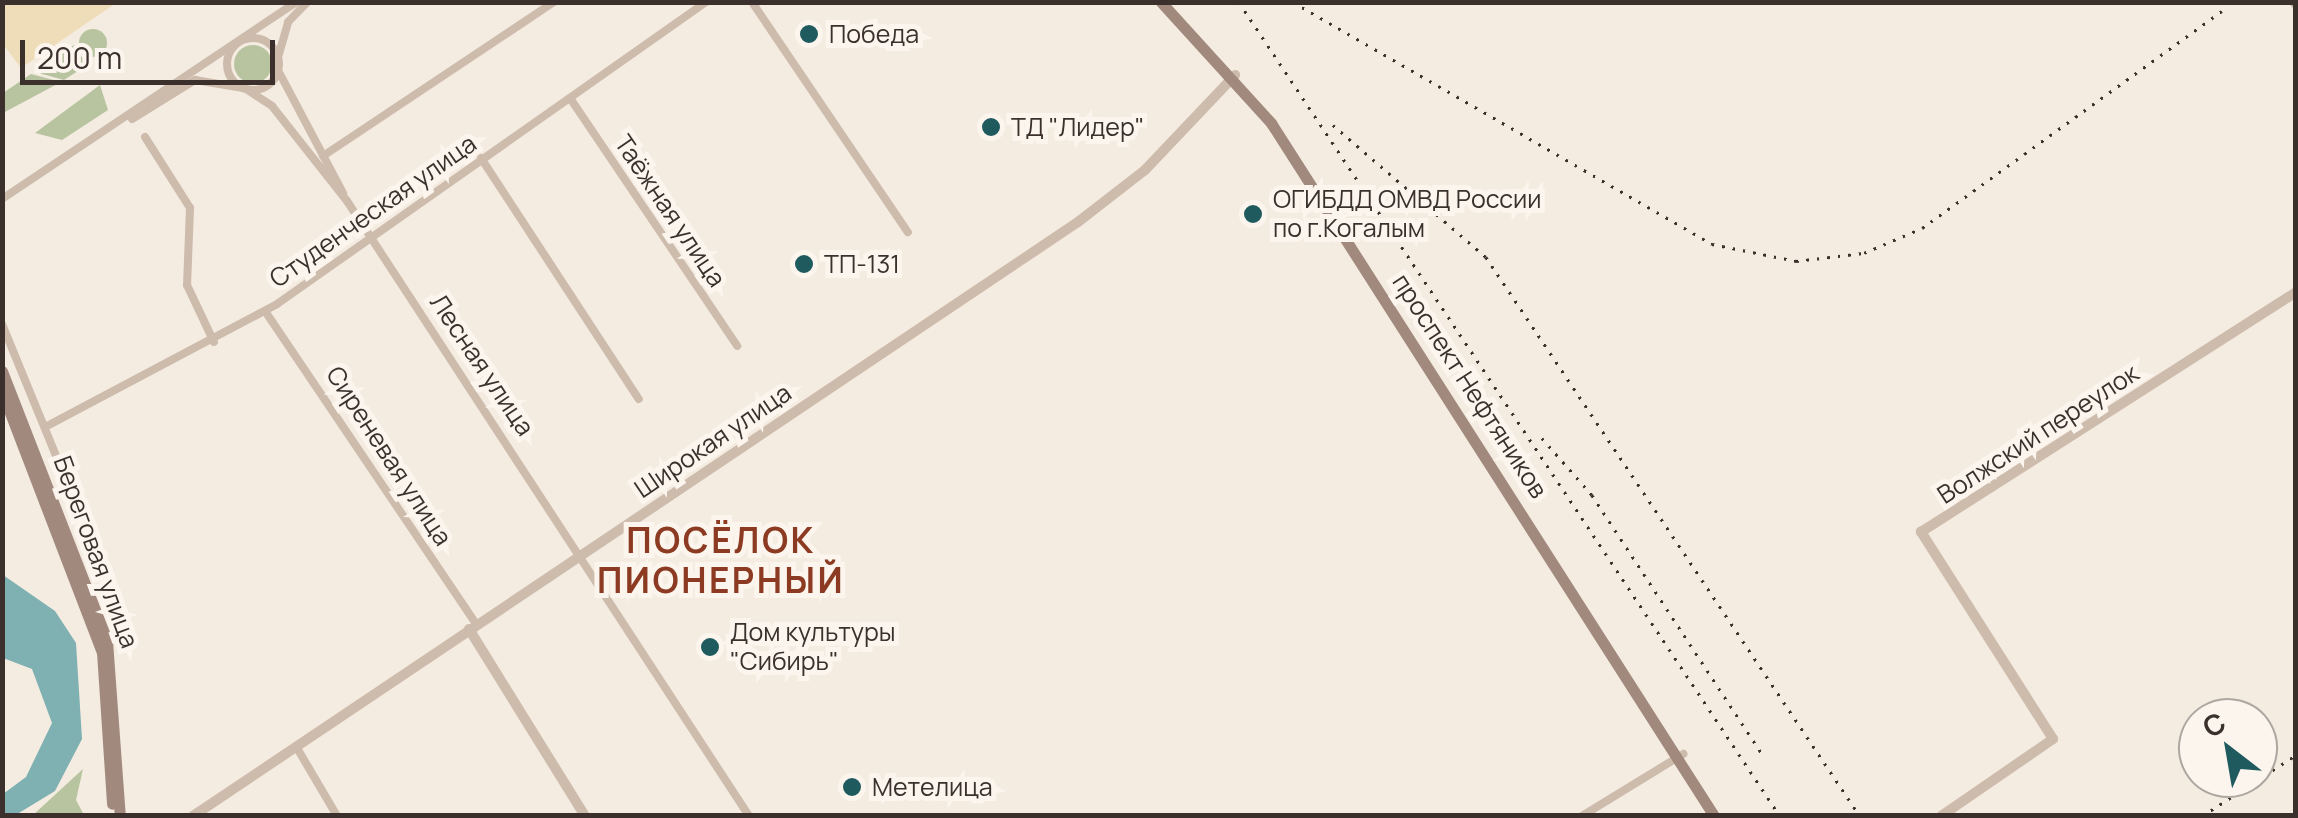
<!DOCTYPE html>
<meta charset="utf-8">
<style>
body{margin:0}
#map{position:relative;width:2298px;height:818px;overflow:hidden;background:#f4ebe1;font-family:Manrope,sans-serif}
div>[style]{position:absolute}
.green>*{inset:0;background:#b8c4a0}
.round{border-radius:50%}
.sand>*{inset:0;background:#efdcb8}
.water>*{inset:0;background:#7fb0b2}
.minor>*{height:8px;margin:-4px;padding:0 4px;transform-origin:4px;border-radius:4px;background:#cdbbac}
.minor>.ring{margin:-4px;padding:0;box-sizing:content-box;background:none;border:8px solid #cdbbac;border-radius:50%}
.tertiary>*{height:10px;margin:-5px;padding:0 5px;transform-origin:5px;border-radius:5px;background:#cdbbac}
.secondary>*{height:11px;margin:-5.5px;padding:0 5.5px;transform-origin:5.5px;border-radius:5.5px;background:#a18a7d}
.rail>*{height:2.5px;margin-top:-1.25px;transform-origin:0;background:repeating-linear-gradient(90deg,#3b302b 0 2.5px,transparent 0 10.5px)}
.dots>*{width:28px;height:28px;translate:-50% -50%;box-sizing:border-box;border:5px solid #fbf5ee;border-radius:50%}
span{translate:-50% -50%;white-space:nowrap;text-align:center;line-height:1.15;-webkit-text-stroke:10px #fbf5ee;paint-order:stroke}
.poi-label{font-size:25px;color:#3b302b}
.left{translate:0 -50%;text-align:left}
.street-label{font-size:25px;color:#3b302b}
.district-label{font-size:35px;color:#8c3b22;font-weight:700;letter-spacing:2.5px}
.frame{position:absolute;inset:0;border:5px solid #3b302b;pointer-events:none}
.north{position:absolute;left:2178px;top:698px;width:100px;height:100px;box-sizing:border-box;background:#fbf5ee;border:2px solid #aea6a0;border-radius:50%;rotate:329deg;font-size:28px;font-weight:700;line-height:40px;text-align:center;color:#3b302b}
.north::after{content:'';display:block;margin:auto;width:35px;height:45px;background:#1f5a5e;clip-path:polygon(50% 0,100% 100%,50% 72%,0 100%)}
.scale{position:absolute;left:20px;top:40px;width:255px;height:45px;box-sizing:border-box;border:5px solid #3b302b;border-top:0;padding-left:12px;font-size:30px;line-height:35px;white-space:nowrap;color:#3b302b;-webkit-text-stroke:8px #fbf5ee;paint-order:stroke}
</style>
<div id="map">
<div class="green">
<i class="round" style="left:79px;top:29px;width:28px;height:28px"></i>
<i style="clip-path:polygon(74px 45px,87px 65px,64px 80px,35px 72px)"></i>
<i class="round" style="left:234px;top:45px;width:38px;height:38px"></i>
<i style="clip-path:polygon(31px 74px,61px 82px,3px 113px,3px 93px)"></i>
<i style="clip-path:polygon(100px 85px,108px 110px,62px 140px,35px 133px)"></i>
<i style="clip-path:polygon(83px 769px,76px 800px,84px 815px,33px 815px)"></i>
</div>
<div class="sand">
<i style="clip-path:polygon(2px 3px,3px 2px,116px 3px,21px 68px,3px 44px)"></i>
</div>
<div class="water">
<i style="clip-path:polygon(3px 575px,55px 611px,76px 643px,82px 739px,55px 791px,14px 816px,3px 815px,3px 794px,26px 777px,52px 723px,32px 669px,3px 658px)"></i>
</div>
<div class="minor">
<i style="left:752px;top:2px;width:278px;rotate:55.9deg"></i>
<i class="ring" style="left:227px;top:38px;width:44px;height:44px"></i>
<i style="left:279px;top:54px;width:33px;rotate:-74deg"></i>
<i style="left:288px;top:22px;width:28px;rotate:-46deg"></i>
<i style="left:280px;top:74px;width:135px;rotate:62.1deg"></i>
<i style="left:246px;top:89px;width:31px;rotate:33deg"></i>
<i style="left:272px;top:106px;width:121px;rotate:51.7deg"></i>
<i style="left:347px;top:201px;width:735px;rotate:56.83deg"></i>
<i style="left:570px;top:98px;width:299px;rotate:56deg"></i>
<i style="left:132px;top:119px;width:74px;rotate:-31.8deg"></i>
<i style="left:195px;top:80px;width:49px;rotate:9.5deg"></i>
<i style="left:145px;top:137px;width:84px;rotate:57.6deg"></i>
<i style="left:190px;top:208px;width:77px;rotate:92.2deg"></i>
<i style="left:187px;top:285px;width:63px;rotate:64.7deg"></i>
<i style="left:323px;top:156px;width:278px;rotate:-33.7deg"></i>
<i style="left:481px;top:158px;width:288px;rotate:56.8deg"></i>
<i style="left:2px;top:199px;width:354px;rotate:-33.8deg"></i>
<i style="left:265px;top:311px;width:377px;rotate:56deg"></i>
<i style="left:2px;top:324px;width:340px;rotate:67.7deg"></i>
<i style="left:47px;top:426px;width:260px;rotate:-27.9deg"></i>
<i style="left:277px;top:304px;width:525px;rotate:-35.14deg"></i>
<i style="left:297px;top:748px;width:79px;rotate:59.5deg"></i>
<i style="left:1582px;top:816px;width:119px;rotate:-31.5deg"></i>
</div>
<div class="tertiary">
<i style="left:2294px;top:2px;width:3px;rotate:45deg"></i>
<i style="left:469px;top:629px;width:220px;rotate:58.2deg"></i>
<i style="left:193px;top:816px;width:1066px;rotate:-33.87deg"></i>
<i style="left:1078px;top:222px;width:85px;rotate:-37.8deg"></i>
<i style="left:1145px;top:170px;width:131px;rotate:-46.5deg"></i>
<i style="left:1941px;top:816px;width:136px;rotate:-34.5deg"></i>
<i style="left:2053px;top:739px;width:246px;rotate:-122.5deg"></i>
<i style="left:1921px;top:532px;width:445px;rotate:-32.6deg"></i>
</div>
<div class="secondary">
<i style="left:1161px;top:2px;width:164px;rotate:47.7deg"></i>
<i style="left:1271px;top:123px;width:822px;rotate:57.41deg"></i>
<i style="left:2px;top:371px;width:290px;rotate:68.7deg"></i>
<i style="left:107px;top:641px;width:175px;rotate:85.8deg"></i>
<i style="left:2px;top:392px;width:279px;rotate:69deg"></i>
<i style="left:102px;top:652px;width:152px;rotate:86.2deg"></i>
</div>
<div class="rail">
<i style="left:1239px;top:2px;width:977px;rotate:56.39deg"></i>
<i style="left:1293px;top:2px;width:484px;rotate:30deg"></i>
<i style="left:1712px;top:244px;width:86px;rotate:11.4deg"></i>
<i style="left:1796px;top:261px;width:68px;rotate:-6.7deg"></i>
<i style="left:1864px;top:253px;width:63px;rotate:-23.3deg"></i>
<i style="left:1922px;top:228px;width:370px;rotate:-35.9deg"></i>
<i style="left:1333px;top:125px;width:202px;rotate:40.8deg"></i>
<i style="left:1486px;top:257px;width:673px;rotate:56.22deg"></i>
<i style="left:1542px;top:438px;width:76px;rotate:48.7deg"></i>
<i style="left:1592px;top:495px;width:310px;rotate:56.7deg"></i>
<i style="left:2202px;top:816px;width:112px;rotate:-33deg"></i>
</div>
<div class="dots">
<i style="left:809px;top:34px;background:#1f5a5e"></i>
<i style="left:991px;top:127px;background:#1f5a5e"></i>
<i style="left:1253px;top:214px;background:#1f5a5e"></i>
<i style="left:804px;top:264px;background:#1f5a5e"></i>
<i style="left:710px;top:647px;background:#1f5a5e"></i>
<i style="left:852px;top:787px;background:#1f5a5e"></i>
</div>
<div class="poi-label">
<span class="left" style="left:829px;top:34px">Победа</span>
<span class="left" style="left:1011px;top:127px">ТД "Лидер"</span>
<span class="left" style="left:1273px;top:214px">ОГИБДД ОМВД России<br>по г.Когалым</span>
<span class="left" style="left:824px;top:264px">ТП-131</span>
<span class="left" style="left:730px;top:647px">Дом культуры<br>"Сибирь"</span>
<span class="left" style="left:872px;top:787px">Метелица</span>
</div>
<div class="street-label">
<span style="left:373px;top:211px;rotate:-35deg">Студенческая улица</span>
<span style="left:670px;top:211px;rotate:56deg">Таёжная улица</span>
<span style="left:482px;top:365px;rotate:56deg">Лесная улица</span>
<span style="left:1470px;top:386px;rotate:57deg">проспект Нефтяников</span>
<span style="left:2038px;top:434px;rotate:-33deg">Волжский переулок</span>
<span style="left:713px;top:441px;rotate:-34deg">Широкая улица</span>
<span style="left:389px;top:456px;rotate:57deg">Сиреневая улица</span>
<span style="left:96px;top:552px;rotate:70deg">Береговая улица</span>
</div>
<div class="district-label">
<span style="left:721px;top:560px">ПОСЁЛОК<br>ПИОНЕРНЫЙ</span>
</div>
<div class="frame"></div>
<div class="north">С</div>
<div class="scale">200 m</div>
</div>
